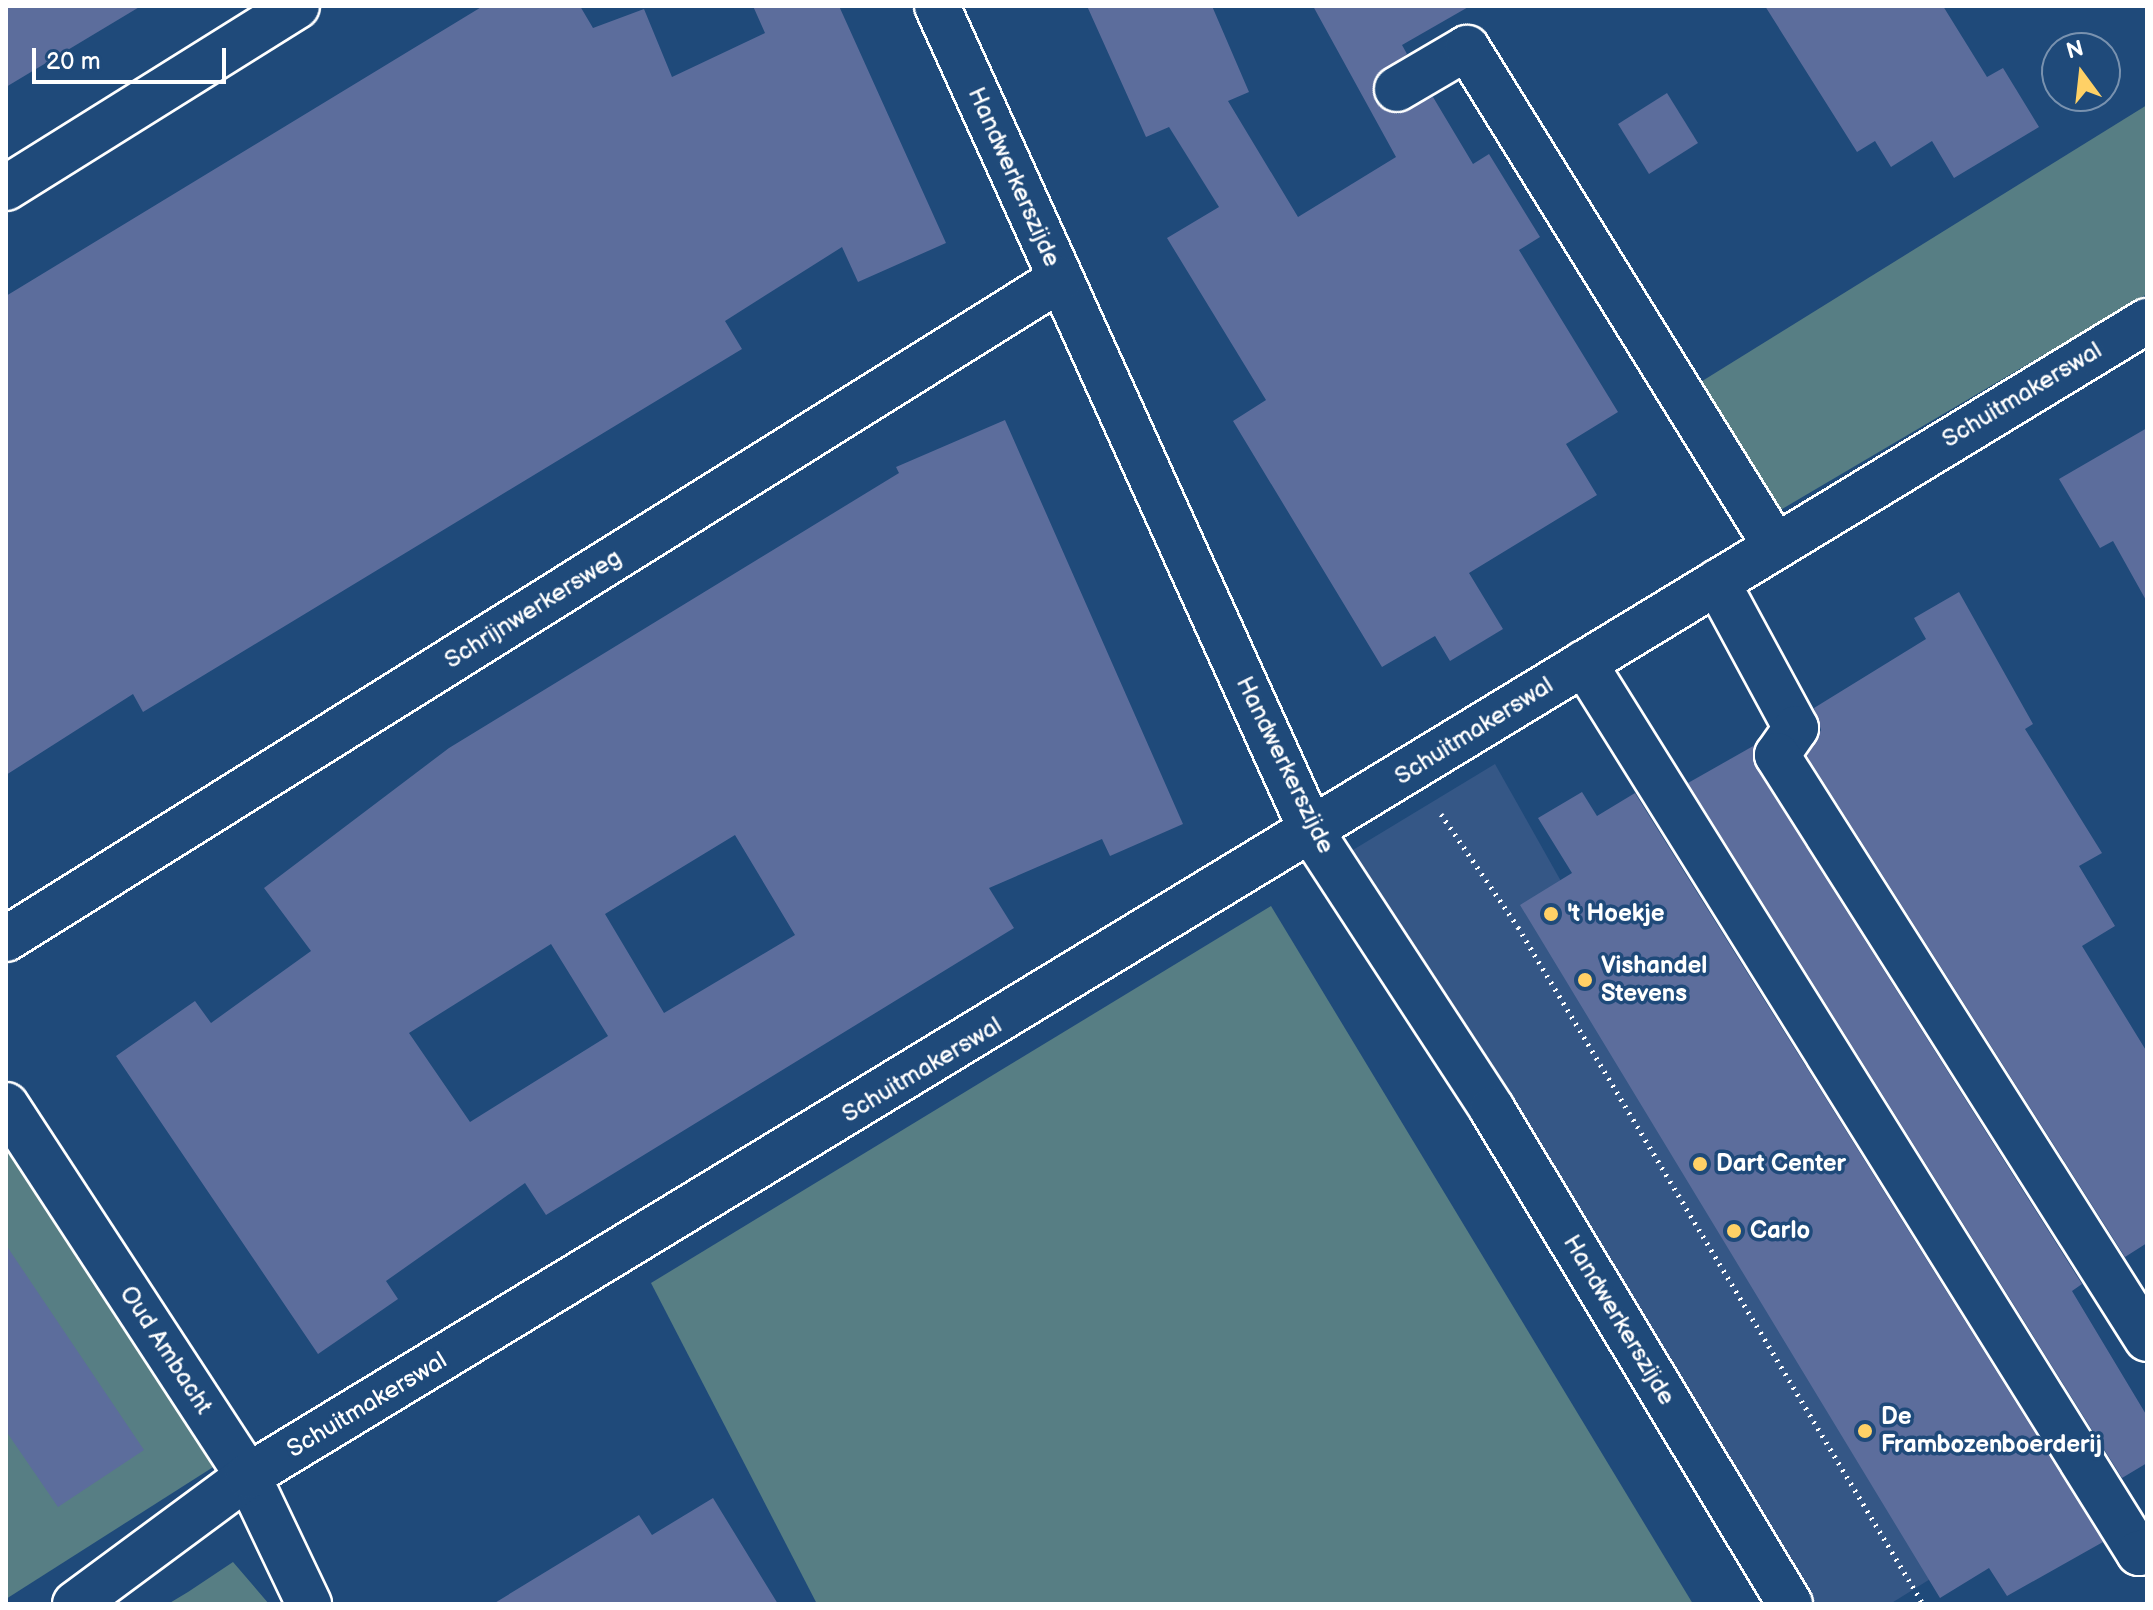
<!DOCTYPE html>
<style>
body{margin:0}
#map{position:relative;width:2153px;height:1610px;overflow:hidden;background:#1f4a7a;font-family:"Balsamiq Sans",sans-serif}
div>[style]{position:absolute}
.built>*{inset:0;background:#355786}
.green>*{inset:0;background:#577e84}
.building>*{inset:0;background:#5c6d9c}
.path>*{height:5px;margin-top:-2.5px;transform-origin:0;background:repeating-linear-gradient(90deg,#fff 0 2px,transparent 0 8px)}
.roads{filter:drop-shadow(2px 0 #fff) drop-shadow(-2px 0 #fff) drop-shadow(0 2px #fff) drop-shadow(0 -2px #fff)}
.minor>*{height:44px;margin:-22px;padding:0 22px;transform-origin:22px;border-radius:22px;background:#1f4a7a}
.dots>*{width:22px;height:22px;translate:-50% -50%;box-sizing:border-box;border:4px solid #1f4a7a;border-radius:50%}
span{translate:-50% -50%;white-space:nowrap;text-align:center;line-height:1.15;-webkit-text-stroke:7px #1f4a7a;paint-order:stroke}
.street-label{font-size:24px;color:#fff}
.poi-label{font-size:24px;color:#fff;font-weight:700}
.left{translate:0 -50%;text-align:left}
.frame{position:absolute;inset:0;border:8px solid #fff;pointer-events:none}
.north{position:absolute;left:2041px;top:32px;width:80px;height:80px;box-sizing:border-box;background:#1f4a7a;border:2px solid #7992af;border-radius:50%;rotate:345deg;font-size:22px;font-weight:700;line-height:32px;text-align:center;color:#fff}
.north::after{content:'';display:block;margin:auto;width:28px;height:36px;background:#ffd166;clip-path:polygon(50% 0,100% 100%,50% 72%,0 100%)}
.scale{position:absolute;left:32px;top:48px;width:194px;height:36px;box-sizing:border-box;border:4px solid #fff;border-top:0;padding-left:10px;font-size:24px;line-height:28px;white-space:nowrap;color:#fff;-webkit-text-stroke:6px #1f4a7a;paint-order:stroke}
</style>
<div id="map">
<div class="built">
<i style="clip-path:polygon(1495px 764px,1948px 1568px,1890px 1604px,1768px 1604px,1338px 859px)"></i>
</div>
<div class="green">
<i style="clip-path:polygon(2147px 105px,2147px 294px,1777px 512px,1699px 383px)"></i>
<i style="clip-path:polygon(1271px 906px,1693px 1604px,817px 1604px,651px 1283px)"></i>
<i style="clip-path:polygon(6px 1138px,218px 1464px,6px 1599px)"></i>
<i style="clip-path:polygon(233px 1562px,269px 1604px,168px 1604px,188px 1592px)"></i>
</div>
<div class="building">
<i style="clip-path:polygon(6px 6px,141px 6px,6px 87px)"></i>
<i style="clip-path:polygon(483px 6px,580px 6px,593px 28px,644px 9px,672px 77px,765px 33px,753px 6px,839px 6px,946px 243px,858px 282px,842px 247px,725px 321px,742px 349px,143px 712px,133px 694px,6px 775px,6px 296px)"></i>
<i style="clip-path:polygon(1087px 6px,1212px 6px,1249px 92px,1228px 101px,1298px 217px,1396px 157px,1313px 6px,1470px 6px,1402px 45px,1407px 54px,1375px 77px,1375px 101px,1398px 114px,1433px 97px,1473px 164px,1489px 154px,1540px 237px,1519px 250px,1618px 412px,1566px 444px,1597px 495px,1469px 573px,1503px 629px,1450px 661px,1435px 636px,1382px 667px,1233px 421px,1266px 400px,1167px 238px,1219px 207px,1169px 127px,1146px 137px)"></i>
<i style="clip-path:polygon(1765px 6px,1943px 6px,1987px 77px,2003px 68px,2039px 127px,1954px 178px,1932px 141px,1891px 167px,1875px 141px,1857px 152px)"></i>
<i style="clip-path:polygon(1667px 93px,1698px 143px,1649px 174px,1618px 124px)"></i>
<i style="clip-path:polygon(evenodd,1005px 420px,1183px 824px,1110px 856px,1102px 839px,989px 888px,1014px 928px,546px 1215px,525px 1183px,386px 1281px,398px 1299px,318px 1354px,116px 1056px,195px 1001px,211px 1023px,311px 951px,264px 888px,449px 748px,899px 473px,896px 467px,1005px 420px,735px 835px,795px 935px,664px 1013px,605px 914px,735px 835px,1005px 420px,551px 944px,608px 1036px,470px 1122px,409px 1033px,551px 944px)"></i>
<i style="clip-path:polygon(2147px 428px,2147px 602px,2113px 541px,2100px 548px,2059px 479px)"></i>
<i style="clip-path:polygon(1959px 592px,2033px 724px,2025px 729px,2102px 853px,2079px 866px,2115px 926px,2082px 946px,2147px 1052px,2147px 1243px,2125px 1257px,1807px 756px,1821px 730px,1814px 708px,1926px 639px,1914px 618px)"></i>
<i style="clip-path:polygon(1755px 745px,1756px 768px,2082px 1284px,2072px 1291px,2147px 1416px,2147px 1463px,2122px 1478px,1688px 783px)"></i>
<i style="clip-path:polygon(1582px 792px,1597px 816px,1635px 793px,2103px 1542px,2007px 1596px,1989px 1568px,1940px 1598px,1520px 905px,1572px 873px,1538px 818px)"></i>
<i style="clip-path:polygon(6px 1245px,144px 1450px,58px 1507px,6px 1431px)"></i>
<i style="clip-path:polygon(713px 1498px,778px 1604px,493px 1604px,639px 1515px,652px 1535px)"></i>
</div>
<div class="path">
<i style="left:1441px;top:814px;width:137px;rotate:55.7deg"></i>
<i style="left:1518px;top:927px;width:789px;rotate:59.11deg"></i>
</div>
<div class="roads">
<div class="minor">
<i style="left:937px;top:6px;width:909px;rotate:65.58deg"></i>
<i style="left:1313px;top:834px;width:328px;rotate:56.9deg"></i>
<i style="left:1492px;top:1109px;width:578px;rotate:58.95deg"></i>
<i style="left:1397px;top:89px;width:81px;rotate:-30.4deg"></i>
<i style="left:1467px;top:48px;width:583px;rotate:58.24deg"></i>
<i style="left:6px;top:188px;width:343px;rotate:-32deg"></i>
<i style="left:1717px;top:582px;width:166px;rotate:61.6deg"></i>
<i style="left:1796px;top:728px;width:33px;rotate:125deg"></i>
<i style="left:1777px;top:755px;width:691px;rotate:57.64deg"></i>
<i style="left:1584px;top:663px;width:1049px;rotate:58.05deg"></i>
<i style="left:2139px;top:1553px;width:8px;rotate:-14deg"></i>
<i style="left:6px;top:939px;width:1244px;rotate:-32.05deg"></i>
<i style="left:6px;top:1105px;width:443px;rotate:56.9deg"></i>
<i style="left:248px;top:1476px;width:142px;rotate:64.5deg"></i>
<i style="left:75px;top:1604px;width:215px;rotate:-36.5deg"></i>
<i style="left:248px;top:1476px;width:2223px;rotate:-31.31deg"></i>
</div>
</div>
<div class="dots">
<i style="left:1551px;top:914px;background:#ffd166"></i>
<i style="left:1585px;top:980px;background:#ffd166"></i>
<i style="left:1700px;top:1164px;background:#ffd166"></i>
<i style="left:1734px;top:1231px;background:#ffd166"></i>
<i style="left:1865px;top:1431px;background:#ffd166"></i>
</div>
<div class="street-label">
<span style="left:1014px;top:177px;rotate:66deg">Handwerkerszijde</span>
<span style="left:2022px;top:395px;rotate:-31deg">Schuitmakerswal</span>
<span style="left:533px;top:609px;rotate:-32deg">Schrijnwerkersweg</span>
<span style="left:1474px;top:731px;rotate:-32deg">Schuitmakerswal</span>
<span style="left:1285px;top:765px;rotate:64deg">Handwerkerszijde</span>
<span style="left:922px;top:1070px;rotate:-31deg">Schuitmakerswal</span>
<span style="left:1619px;top:1320px;rotate:59deg">Handwerkerszijde</span>
<span style="left:166px;top:1350px;rotate:57deg">Oud Ambacht</span>
<span style="left:367px;top:1405px;rotate:-31deg">Schuitmakerswal</span>
</div>
<div class="poi-label">
<span class="left" style="left:1567px;top:914px">'t Hoekje</span>
<span class="left" style="left:1601px;top:980px">Vishandel<br>Stevens</span>
<span class="left" style="left:1716px;top:1164px">Dart Center</span>
<span class="left" style="left:1750px;top:1231px">Carlo</span>
<span class="left" style="left:1881px;top:1431px">De<br>Frambozenboerderij</span>
</div>
<div class="frame"></div>
<div class="north">N</div>
<div class="scale">20 m</div>
</div>
